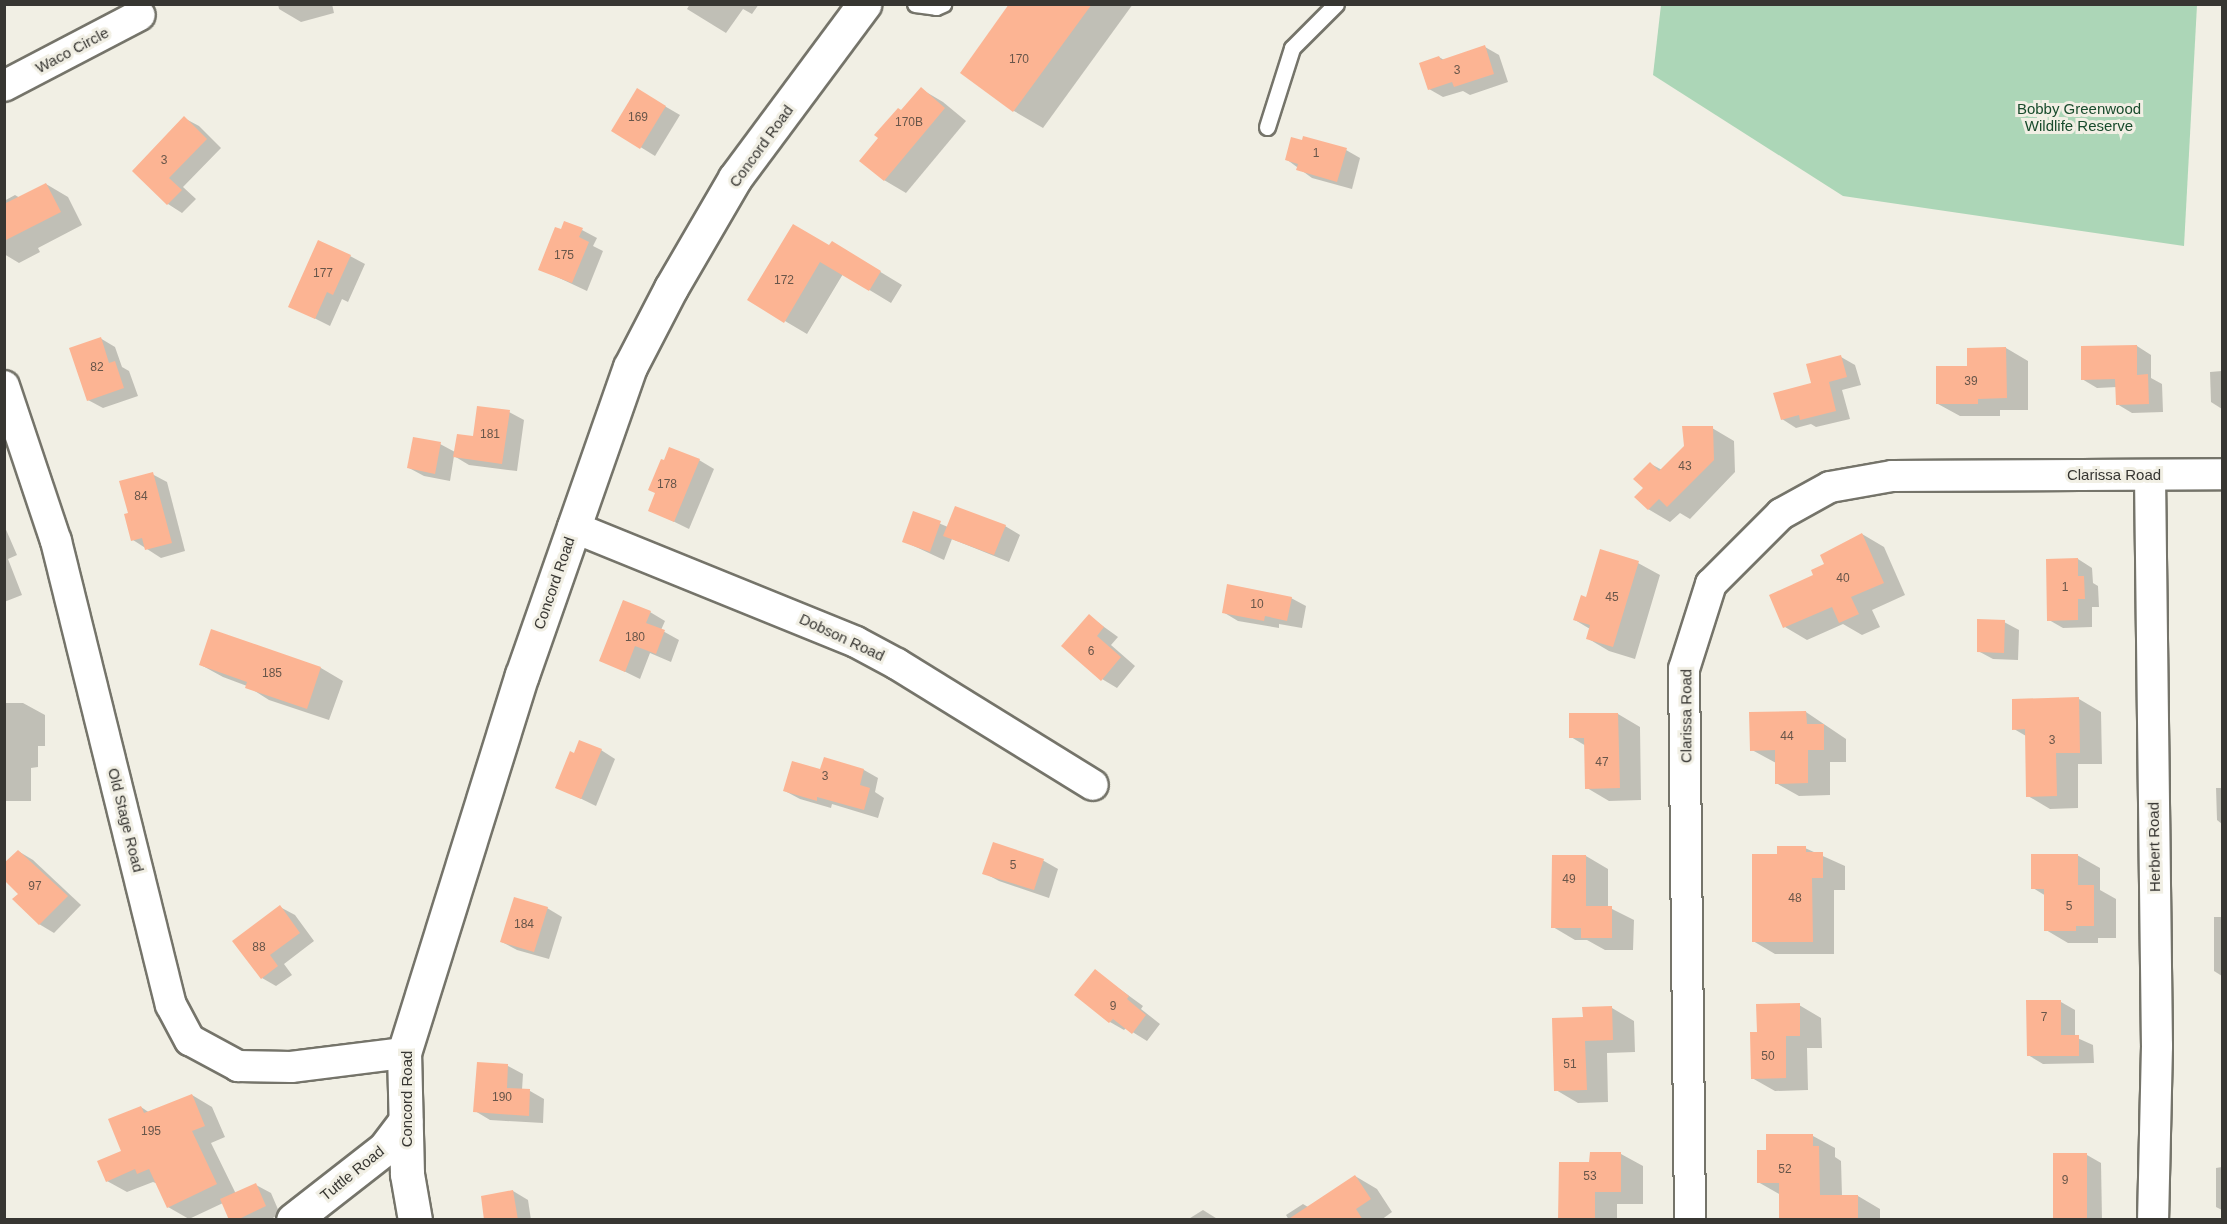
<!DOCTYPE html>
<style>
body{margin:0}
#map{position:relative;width:2227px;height:1224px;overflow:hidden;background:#f1efe4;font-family:Helvetica,sans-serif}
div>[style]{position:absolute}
.green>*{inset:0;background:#acd6b7}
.shadow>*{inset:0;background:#0003}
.building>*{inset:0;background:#fcb493}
.roads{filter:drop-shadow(2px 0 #75746a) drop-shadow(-2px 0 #75746a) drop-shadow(0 2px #75746a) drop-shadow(0 -2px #75746a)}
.service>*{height:15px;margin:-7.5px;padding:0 7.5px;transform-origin:7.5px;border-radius:7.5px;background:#fff}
.minor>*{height:30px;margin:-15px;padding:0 15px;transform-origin:15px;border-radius:15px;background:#fff}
.secondary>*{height:33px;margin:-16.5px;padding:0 16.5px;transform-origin:16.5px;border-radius:16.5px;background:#fff}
span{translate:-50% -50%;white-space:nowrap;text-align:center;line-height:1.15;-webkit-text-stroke:6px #f1efe4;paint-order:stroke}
.number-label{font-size:12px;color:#68564a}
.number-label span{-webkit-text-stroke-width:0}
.street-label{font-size:15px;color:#373632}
.park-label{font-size:15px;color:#184b2c}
.frame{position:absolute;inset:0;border:6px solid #373632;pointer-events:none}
</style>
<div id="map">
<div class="green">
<i style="clip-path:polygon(1661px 5px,2197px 5px,2184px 246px,1843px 196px,1653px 75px)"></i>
</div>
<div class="shadow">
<i style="clip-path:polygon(278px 4px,332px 4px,334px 13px,301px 22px,279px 9px)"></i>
<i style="clip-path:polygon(690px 4px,759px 4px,752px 14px,743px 9px,726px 33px,687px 9px)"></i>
<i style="clip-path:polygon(1011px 4px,1133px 4px,1043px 128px,1014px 111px,962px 73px)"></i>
<i style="clip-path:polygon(1485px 47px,1499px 55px,1508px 82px,1470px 95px,1463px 91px,1443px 97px,1429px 89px,1439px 57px,1444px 60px)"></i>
<i style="clip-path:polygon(921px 89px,943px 102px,966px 121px,906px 193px,884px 180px,902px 112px)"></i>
<i style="clip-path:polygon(637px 90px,680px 115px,655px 156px,613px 130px)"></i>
<i style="clip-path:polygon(184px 118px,199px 126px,221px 148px,183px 187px,196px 199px,182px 213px,168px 204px,134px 171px)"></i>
<i style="clip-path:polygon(1303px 142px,1346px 150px,1360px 158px,1352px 189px,1312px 178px,1286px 159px)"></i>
<i style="clip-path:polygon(46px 184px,68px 197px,82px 225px,38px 248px,40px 252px,19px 263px,4px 254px,4px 201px,15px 195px,20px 198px)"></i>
<i style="clip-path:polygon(582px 230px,597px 238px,593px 246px,603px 251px,587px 291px,540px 269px)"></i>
<i style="clip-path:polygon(830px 247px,854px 256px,902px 285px,891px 303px,843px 274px,807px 334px,749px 300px)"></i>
<i style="clip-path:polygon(350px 256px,365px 264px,348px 302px,342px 299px,330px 326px,290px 306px)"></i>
<i style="clip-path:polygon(100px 338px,115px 347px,122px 367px,129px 371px,138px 396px,103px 408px,88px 400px)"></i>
<i style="clip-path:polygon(2137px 346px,2151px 355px,2151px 378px,2162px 384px,2163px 412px,2132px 413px,2117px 404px,2117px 387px,2097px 388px,2082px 379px)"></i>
<i style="clip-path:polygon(2006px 348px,2028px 361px,2028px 410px,2000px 410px,2000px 416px,1960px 416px,1938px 404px,1968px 368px)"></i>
<i style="clip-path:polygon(1841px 357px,1855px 365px,1861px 385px,1842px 390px,1850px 419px,1816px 427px,1811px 424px,1796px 428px,1782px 419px)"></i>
<i style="clip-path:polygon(2222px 371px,2222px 409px,2211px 402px,2210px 372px)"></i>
<i style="clip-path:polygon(509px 412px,524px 420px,517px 471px,469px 465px,454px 456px,450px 481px,424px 476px,409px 468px,440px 444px,455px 452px)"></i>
<i style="clip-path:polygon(1712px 428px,1734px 441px,1735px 472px,1690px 519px,1680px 513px,1670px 522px,1648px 509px,1645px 488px,1651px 464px,1662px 470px)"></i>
<i style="clip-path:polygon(699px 460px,714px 469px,689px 529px,650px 510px)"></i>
<i style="clip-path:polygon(152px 474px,167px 482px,185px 551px,161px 558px,133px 540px,130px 514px)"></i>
<i style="clip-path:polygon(914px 513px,948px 527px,1005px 526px,1020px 535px,1009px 562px,952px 539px,944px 560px,903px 541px)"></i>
<i style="clip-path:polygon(4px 525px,17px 555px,8px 559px,22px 595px,4px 602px)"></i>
<i style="clip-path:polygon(1862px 534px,1884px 547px,1905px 595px,1872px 610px,1880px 627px,1862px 635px,1843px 624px,1807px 640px,1785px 627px,1815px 575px)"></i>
<i style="clip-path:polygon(2078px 559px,2092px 568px,2093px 583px,2098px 586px,2099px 607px,2092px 607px,2092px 627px,2063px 628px,2049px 620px)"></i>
<i style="clip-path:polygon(1638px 563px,1660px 575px,1635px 659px,1609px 651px,1587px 638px,1590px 629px,1575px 620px,1587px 599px)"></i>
<i style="clip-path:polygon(1291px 598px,1306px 606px,1302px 628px,1279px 624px,1279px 628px,1238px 621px,1223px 612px)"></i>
<i style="clip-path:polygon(650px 612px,665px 621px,661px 630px,679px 640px,671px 662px,650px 653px,640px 679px,601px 660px)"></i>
<i style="clip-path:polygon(1089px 616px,1118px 637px,1111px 645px,1135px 666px,1117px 688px,1102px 679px)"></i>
<i style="clip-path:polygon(2004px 622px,2019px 630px,2018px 660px,1993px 659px,1978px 651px)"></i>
<i style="clip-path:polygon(201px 665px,321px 668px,343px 681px,329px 720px,269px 700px,247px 686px,223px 677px)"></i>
<i style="clip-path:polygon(2079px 699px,2101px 712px,2102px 764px,2078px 764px,2078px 808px,2050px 809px,2028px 796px,2026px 736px,2014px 729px)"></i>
<i style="clip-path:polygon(4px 703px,23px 703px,45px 715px,45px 746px,38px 746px,38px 767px,31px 768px,31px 801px,4px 801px)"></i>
<i style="clip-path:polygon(1806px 712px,1846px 739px,1846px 762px,1830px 762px,1830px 795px,1799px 796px,1776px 783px,1776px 763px,1752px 750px)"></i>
<i style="clip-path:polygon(1618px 714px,1640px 727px,1641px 800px,1609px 801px,1587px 788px,1586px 746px,1571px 737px)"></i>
<i style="clip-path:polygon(601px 750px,615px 759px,596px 806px,557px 787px)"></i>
<i style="clip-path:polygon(821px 770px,864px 770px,878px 778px,875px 792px,884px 798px,878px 818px,832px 804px,831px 808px,800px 799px,785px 791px)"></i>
<i style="clip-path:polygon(2216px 788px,2222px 788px,2222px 824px,2217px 820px)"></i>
<i style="clip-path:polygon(994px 844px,1044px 861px,1058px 869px,1049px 898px,999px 881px,984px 873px)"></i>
<i style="clip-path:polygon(1805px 848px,1845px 866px,1845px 890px,1834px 890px,1834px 954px,1775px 954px,1753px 941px,1779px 855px)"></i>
<i style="clip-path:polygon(18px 851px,33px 860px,81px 905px,54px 933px,39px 924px,20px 894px)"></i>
<i style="clip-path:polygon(2077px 855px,2100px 868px,2100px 890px,2116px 899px,2116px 938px,2098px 938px,2098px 943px,2068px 943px,2046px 930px,2046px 896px,2033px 888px)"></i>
<i style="clip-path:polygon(1554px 856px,1586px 856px,1608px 869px,1608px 907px,1634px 920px,1633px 950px,1605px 950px,1587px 940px,1575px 940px,1553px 927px)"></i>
<i style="clip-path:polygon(280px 907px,295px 915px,314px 941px,284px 964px,292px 975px,276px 986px,262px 978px)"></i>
<i style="clip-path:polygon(547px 908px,562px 917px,549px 959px,517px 950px,502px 942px)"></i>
<i style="clip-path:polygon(2214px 917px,2222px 917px,2222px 976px,2214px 971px)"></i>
<i style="clip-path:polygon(1095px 971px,1143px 1006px,1141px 1009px,1160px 1024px,1147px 1041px,1126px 1028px,1124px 1030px,1110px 1022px)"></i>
<i style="clip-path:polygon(2061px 1002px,2075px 1010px,2075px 1037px,2093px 1045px,2094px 1063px,2043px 1064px,2028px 1055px)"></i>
<i style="clip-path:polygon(1799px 1005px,1821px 1018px,1822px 1048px,1807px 1048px,1808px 1090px,1775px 1091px,1752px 1078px,1758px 1034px)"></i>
<i style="clip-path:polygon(1612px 1008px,1634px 1021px,1635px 1052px,1607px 1053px,1608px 1102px,1578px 1103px,1556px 1090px,1584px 1018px)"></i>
<i style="clip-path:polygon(478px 1064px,508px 1066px,523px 1074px,522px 1090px,530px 1091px,544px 1099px,543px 1123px,490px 1120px,475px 1111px)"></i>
<i style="clip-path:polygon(192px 1095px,212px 1107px,225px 1137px,211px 1143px,236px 1194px,256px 1185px,271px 1193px,280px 1214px,269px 1220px,230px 1220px,223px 1203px,189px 1219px,168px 1207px,158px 1184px,153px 1182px,127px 1192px,107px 1181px,123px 1152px,141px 1107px,150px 1113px)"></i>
<i style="clip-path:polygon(1813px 1136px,1835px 1148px,1835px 1157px,1841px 1161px,1842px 1196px,1858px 1196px,1880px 1209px,1880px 1220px,1781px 1218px,1781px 1195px,1758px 1182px,1767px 1152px)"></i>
<i style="clip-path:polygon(1621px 1154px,1643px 1166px,1643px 1204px,1617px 1204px,1617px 1220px,1560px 1220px,1591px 1164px)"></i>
<i style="clip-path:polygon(2087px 1155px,2101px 1163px,2102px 1220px,2055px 1220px)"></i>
<i style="clip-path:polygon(2222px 1167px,2222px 1220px,2222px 1210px,2216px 1207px,2216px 1168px)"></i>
<i style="clip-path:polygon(1355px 1176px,1377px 1189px,1392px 1212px,1381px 1220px,1289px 1220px,1286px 1215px,1303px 1204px,1308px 1207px)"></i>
<i style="clip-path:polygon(513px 1191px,528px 1200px,531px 1220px,486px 1220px)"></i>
<i style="clip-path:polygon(1203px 1210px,1219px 1220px,1187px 1220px)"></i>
</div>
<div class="building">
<i style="clip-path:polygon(1009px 4px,1092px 4px,1013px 112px,960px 73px)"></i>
<i style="clip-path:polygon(1485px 45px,1494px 74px,1454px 87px,1452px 82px,1428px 90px,1419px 63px,1439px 56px,1441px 60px)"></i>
<i style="clip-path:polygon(921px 87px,945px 108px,884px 181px,859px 161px,878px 138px,874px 135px,898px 108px,901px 110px)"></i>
<i style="clip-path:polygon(637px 88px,666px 106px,640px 149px,611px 131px)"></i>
<i style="clip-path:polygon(184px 116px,207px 139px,169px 178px,182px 190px,167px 205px,132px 171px)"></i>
<i style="clip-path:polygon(1303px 136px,1347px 148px,1337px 182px,1296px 170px,1298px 164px,1285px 160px,1291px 137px,1302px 140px)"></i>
<i style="clip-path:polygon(46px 183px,61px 212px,4px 241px,4px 204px)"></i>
<i style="clip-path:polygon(564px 221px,583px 228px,579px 237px,589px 242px,572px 283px,538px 270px,555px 227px,561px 229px)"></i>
<i style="clip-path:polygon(793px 224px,829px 245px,832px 241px,881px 271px,869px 291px,820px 262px,784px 323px,747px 300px)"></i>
<i style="clip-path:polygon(318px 240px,351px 255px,333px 295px,327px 292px,315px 319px,288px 307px)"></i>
<i style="clip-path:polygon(101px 337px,109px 363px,115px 361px,124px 388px,87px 401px,69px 348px)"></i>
<i style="clip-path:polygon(2137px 345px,2137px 375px,2148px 374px,2149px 404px,2116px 405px,2115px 379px,2081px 380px,2081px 346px)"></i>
<i style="clip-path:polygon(2006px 347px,2007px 398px,1978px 399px,1978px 404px,1936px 404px,1936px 366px,1967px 366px,1967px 348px)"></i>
<i style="clip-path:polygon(1841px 355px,1847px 377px,1829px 382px,1836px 411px,1800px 420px,1799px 415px,1781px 420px,1773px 393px,1811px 383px,1806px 364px)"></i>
<i style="clip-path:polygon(477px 406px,510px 410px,502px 464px,453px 457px,457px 434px,473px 436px)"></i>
<i style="clip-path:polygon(1682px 426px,1713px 426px,1714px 460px,1667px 507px,1659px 499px,1648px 510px,1634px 497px,1643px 488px,1633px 479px,1650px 462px,1659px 471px,1684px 446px)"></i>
<i style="clip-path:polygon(413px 437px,441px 442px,435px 474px,407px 468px)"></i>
<i style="clip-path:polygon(669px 447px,700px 459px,674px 522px,648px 511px,655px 493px,648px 490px,661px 459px,664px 460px)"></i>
<i style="clip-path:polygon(153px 472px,172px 543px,145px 550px,142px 538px,131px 541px,124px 514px,128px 513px,119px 481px)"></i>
<i style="clip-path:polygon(955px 506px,1006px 525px,994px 555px,943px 536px)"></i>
<i style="clip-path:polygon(913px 511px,941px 521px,930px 552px,902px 542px)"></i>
<i style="clip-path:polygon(1862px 533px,1884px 583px,1851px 597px,1859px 614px,1839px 623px,1832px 607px,1783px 628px,1769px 595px,1813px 575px,1811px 570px,1824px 564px,1820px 555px)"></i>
<i style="clip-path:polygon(1600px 549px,1639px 561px,1613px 647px,1586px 639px,1590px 625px,1573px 620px,1581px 595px,1586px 597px)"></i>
<i style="clip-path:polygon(2078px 558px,2078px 576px,2084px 576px,2085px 599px,2078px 599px,2078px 620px,2047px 621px,2046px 559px)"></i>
<i style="clip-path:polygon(1227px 584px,1292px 597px,1287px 621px,1265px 616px,1264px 621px,1222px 613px)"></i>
<i style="clip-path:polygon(623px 600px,651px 611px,646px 623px,665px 630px,656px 654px,635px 646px,625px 672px,599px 661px)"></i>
<i style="clip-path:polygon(1089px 614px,1104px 627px,1097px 636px,1121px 657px,1101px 681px,1061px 646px)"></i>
<i style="clip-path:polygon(1977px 619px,2005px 620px,2004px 653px,1977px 652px)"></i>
<i style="clip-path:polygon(211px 629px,321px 667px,307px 709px,245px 688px,247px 682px,199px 665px)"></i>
<i style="clip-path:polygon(2079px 697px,2080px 753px,2056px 753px,2057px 796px,2026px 797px,2025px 729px,2012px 730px,2012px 699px)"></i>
<i style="clip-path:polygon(1806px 711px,1807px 724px,1824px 724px,1824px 750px,1808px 750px,1808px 783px,1775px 784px,1775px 750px,1750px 751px,1749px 712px)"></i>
<i style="clip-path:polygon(1569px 713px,1618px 713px,1620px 788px,1585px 789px,1584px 738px,1569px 738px)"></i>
<i style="clip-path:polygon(579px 740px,602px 749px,581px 799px,555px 788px,570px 751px,574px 753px)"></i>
<i style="clip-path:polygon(824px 757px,864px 769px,860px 785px,870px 788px,864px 810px,817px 797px,817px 801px,783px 791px,792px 761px,820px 769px)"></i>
<i style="clip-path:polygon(993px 842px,1044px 859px,1034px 890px,982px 874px)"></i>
<i style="clip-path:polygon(1777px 846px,1806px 846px,1806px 852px,1823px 852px,1823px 878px,1812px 878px,1813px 942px,1752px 942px,1752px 854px,1777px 854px)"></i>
<i style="clip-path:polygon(18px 850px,68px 896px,39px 925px,12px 899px,18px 894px,4px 880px,4px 863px)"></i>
<i style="clip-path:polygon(2031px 854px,2078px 854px,2078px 885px,2094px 885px,2094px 926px,2076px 926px,2076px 931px,2044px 931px,2044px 889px,2031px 889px)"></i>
<i style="clip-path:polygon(1552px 855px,1586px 855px,1586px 906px,1612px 906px,1612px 938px,1581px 938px,1581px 928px,1551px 928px)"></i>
<i style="clip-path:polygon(514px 897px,548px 907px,534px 952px,500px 942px)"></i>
<i style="clip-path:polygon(280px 905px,300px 933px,270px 955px,278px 966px,261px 979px,232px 941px)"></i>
<i style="clip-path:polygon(1095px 969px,1129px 996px,1127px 999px,1146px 1015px,1132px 1034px,1113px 1019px,1109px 1023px,1074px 995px)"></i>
<i style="clip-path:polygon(2026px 1000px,2061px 1000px,2061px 1035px,2079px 1035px,2079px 1056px,2027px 1056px)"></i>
<i style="clip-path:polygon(1800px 1003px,1800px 1036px,1786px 1036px,1786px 1078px,1751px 1079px,1750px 1032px,1757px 1032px,1756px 1004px)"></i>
<i style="clip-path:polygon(1612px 1006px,1613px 1040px,1585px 1041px,1587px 1090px,1554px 1091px,1552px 1018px,1583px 1017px,1582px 1007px)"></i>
<i style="clip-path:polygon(477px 1062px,508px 1064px,507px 1088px,530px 1089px,529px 1116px,473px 1112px)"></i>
<i style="clip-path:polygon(192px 1094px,205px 1126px,192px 1131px,217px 1184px,167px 1208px,149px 1169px,137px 1174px,135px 1169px,106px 1182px,97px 1161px,121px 1151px,108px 1119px,141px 1106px,144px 1113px)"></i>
<i style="clip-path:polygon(1766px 1134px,1813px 1134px,1813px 1146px,1819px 1146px,1820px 1195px,1858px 1195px,1858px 1220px,1779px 1219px,1779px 1183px,1757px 1183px,1757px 1150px,1766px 1150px)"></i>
<i style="clip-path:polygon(1590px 1152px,1621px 1152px,1621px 1192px,1595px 1192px,1595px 1220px,1558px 1220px,1559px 1162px,1589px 1162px)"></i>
<i style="clip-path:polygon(2053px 1153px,2087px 1153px,2087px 1220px,2053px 1220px)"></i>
<i style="clip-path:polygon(1355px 1175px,1371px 1199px,1356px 1209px,1363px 1220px,1287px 1220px)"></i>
<i style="clip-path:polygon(256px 1183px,266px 1206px,237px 1220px,229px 1220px,220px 1199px)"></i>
<i style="clip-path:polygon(513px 1190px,518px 1220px,484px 1220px,481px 1196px)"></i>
</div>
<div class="roads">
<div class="service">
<i style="left:915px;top:4px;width:21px;rotate:8deg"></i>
<i style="left:936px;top:7px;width:8px;rotate:-23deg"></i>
<i style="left:1267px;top:127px;width:83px;rotate:-72.4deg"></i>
<i style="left:1292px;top:48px;width:62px;rotate:-45deg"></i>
</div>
<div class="minor">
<i style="left:4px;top:86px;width:153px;rotate:-27.6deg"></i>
<i style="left:4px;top:386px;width:163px;rotate:71.5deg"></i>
<i style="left:56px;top:541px;width:478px;rotate:76.1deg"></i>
<i style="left:171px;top:1005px;width:40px;rotate:62deg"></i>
<i style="left:190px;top:1040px;width:55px;rotate:28.4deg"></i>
<i style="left:238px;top:1066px;width:53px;rotate:1.1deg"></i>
<i style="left:291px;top:1067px;width:114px;rotate:-7.1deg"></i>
<i style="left:2150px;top:475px;width:571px;rotate:89.3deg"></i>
<i style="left:2157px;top:1046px;width:174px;rotate:91.3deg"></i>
<i style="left:573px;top:527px;width:305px;rotate:22.1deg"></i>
<i style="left:856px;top:642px;width:47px;rotate:28.2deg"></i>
<i style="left:897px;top:664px;width:230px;rotate:31.7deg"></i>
<i style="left:1690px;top:1220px;width:551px;rotate:-90.62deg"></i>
<i style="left:1684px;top:669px;width:89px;rotate:-72.4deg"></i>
<i style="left:1711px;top:584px;width:99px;rotate:-45deg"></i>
<i style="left:1781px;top:514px;width:56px;rotate:-28.9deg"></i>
<i style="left:1830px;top:487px;width:63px;rotate:-10.1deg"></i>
<i style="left:1892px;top:476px;width:330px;rotate:-0.3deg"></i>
</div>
<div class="secondary">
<i style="left:293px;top:1220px;width:117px;rotate:-38deg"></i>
<i style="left:385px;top:1148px;width:34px;rotate:-53deg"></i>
<i style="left:415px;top:1220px;width:47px;rotate:-99.9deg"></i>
<i style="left:407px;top:1174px;width:121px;rotate:-91.4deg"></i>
<i style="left:404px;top:1053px;width:396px;rotate:-72.7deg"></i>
<i style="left:522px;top:675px;width:326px;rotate:-70.7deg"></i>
<i style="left:630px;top:367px;width:89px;rotate:-62.6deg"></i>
<i style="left:671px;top:288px;width:127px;rotate:-59.8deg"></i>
<i style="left:735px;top:178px;width:217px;rotate:-53.4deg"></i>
</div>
</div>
<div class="number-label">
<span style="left:1019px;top:60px">170</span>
<span style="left:1457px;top:71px">3</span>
<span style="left:638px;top:118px">169</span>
<span style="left:909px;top:123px">170B</span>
<span style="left:1316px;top:154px">1</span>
<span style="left:164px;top:161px">3</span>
<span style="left:564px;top:256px">175</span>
<span style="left:323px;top:274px">177</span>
<span style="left:784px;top:281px">172</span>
<span style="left:97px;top:368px">82</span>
<span style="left:1971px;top:382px">39</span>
<span style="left:490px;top:435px">181</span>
<span style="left:1685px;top:467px">43</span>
<span style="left:667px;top:485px">178</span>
<span style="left:141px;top:497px">84</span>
<span style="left:1843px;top:579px">40</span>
<span style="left:2065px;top:588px">1</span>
<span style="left:1612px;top:598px">45</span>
<span style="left:1257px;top:605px">10</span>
<span style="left:635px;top:638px">180</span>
<span style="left:1091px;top:652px">6</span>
<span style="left:272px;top:674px">185</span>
<span style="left:1787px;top:737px">44</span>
<span style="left:2052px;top:741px">3</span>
<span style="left:1602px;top:763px">47</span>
<span style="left:825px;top:777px">3</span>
<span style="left:1013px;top:866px">5</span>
<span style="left:1569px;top:880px">49</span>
<span style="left:35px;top:887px">97</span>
<span style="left:1795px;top:899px">48</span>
<span style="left:2069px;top:907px">5</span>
<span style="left:524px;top:925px">184</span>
<span style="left:259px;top:948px">88</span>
<span style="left:1113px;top:1007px">9</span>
<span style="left:2044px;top:1018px">7</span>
<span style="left:1768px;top:1057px">50</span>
<span style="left:1570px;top:1065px">51</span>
<span style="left:502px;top:1098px">190</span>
<span style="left:151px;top:1132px">195</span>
<span style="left:1785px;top:1170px">52</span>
<span style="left:1590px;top:1177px">53</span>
<span style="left:2065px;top:1181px">9</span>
</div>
<div class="street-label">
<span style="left:72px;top:50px;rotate:-28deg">Waco Circle</span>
<span style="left:761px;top:146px;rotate:-54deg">Concord Road</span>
<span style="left:2114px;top:475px">Clarissa Road</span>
<span style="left:554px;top:583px;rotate:-71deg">Concord Road</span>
<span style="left:842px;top:637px;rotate:25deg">Dobson Road</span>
<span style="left:1686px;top:716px;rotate:-90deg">Clarissa Road</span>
<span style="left:126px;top:820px;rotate:76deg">Old Stage Road</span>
<span style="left:2154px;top:847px;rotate:-91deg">Herbert Road</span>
<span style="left:407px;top:1099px;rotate:-90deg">Concord Road</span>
<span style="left:352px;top:1173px;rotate:-39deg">Tuttle Road</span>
</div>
<div class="park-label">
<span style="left:2079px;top:117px">Bobby Greenwood<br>Wildlife Reserve</span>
</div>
<div class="frame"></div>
</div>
